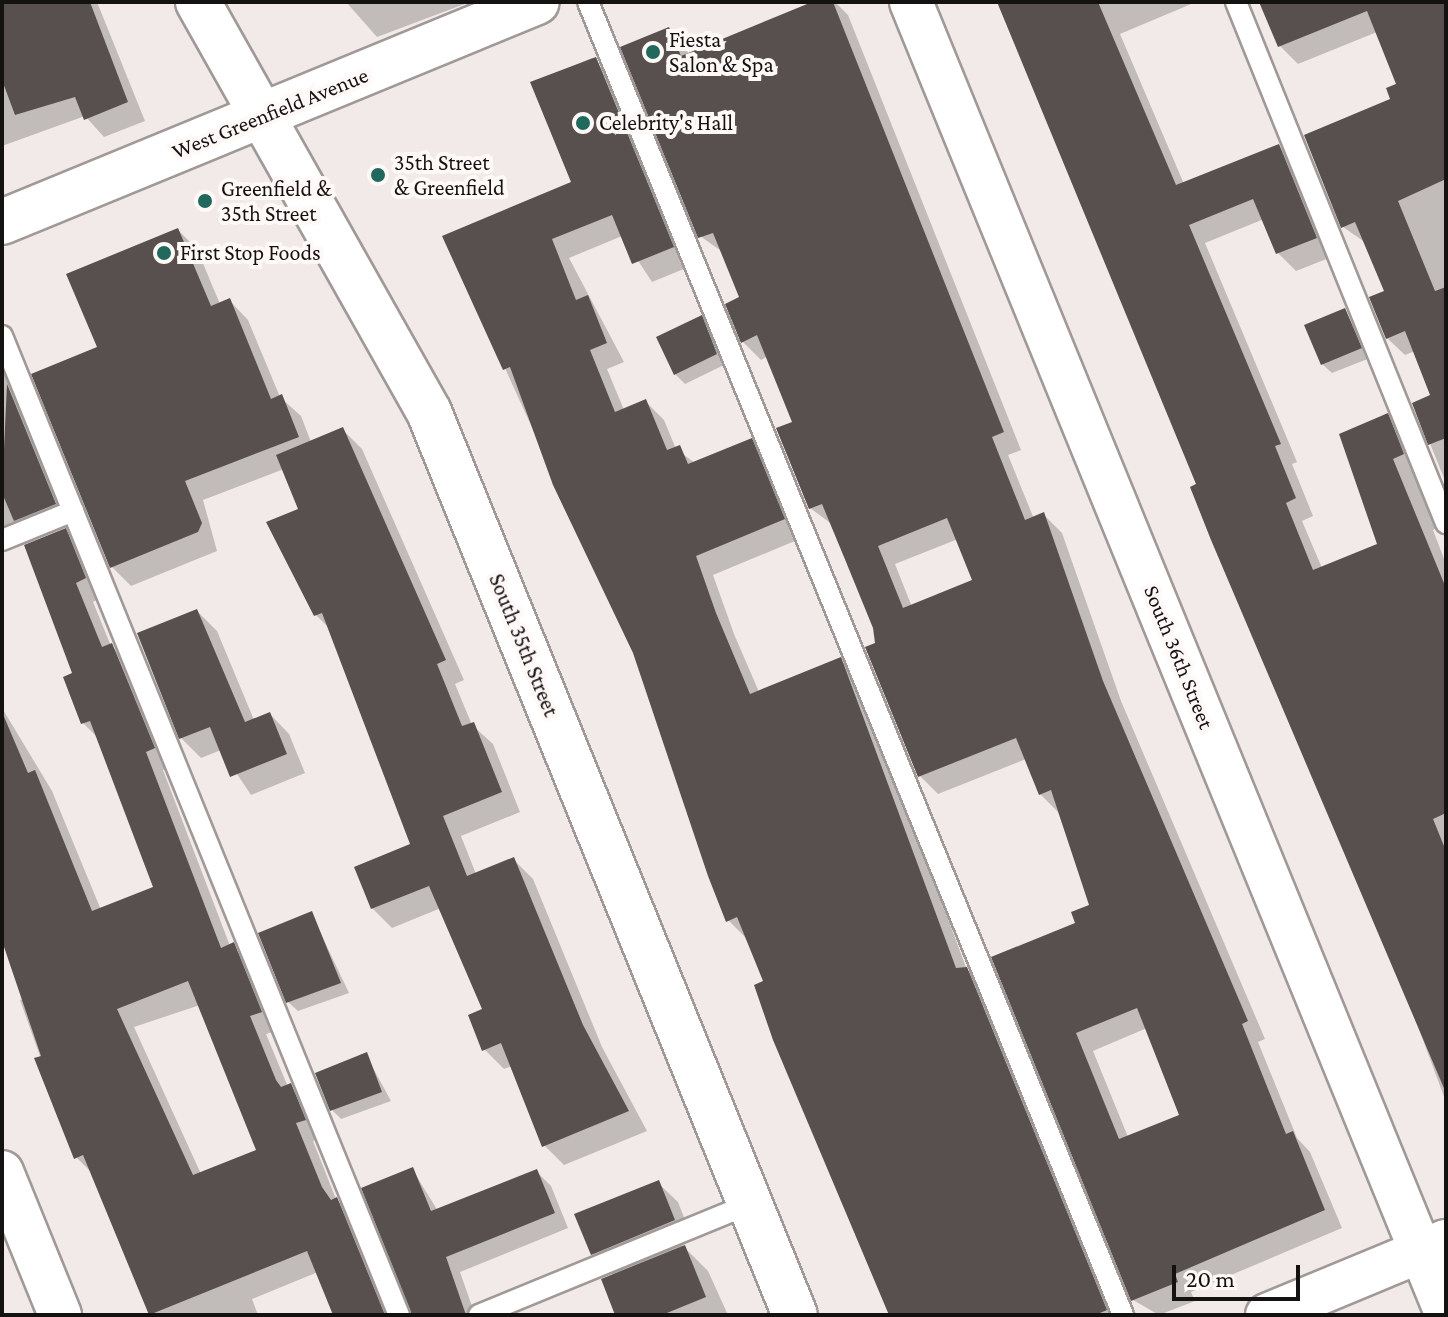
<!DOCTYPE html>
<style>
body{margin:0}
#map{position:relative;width:1448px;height:1317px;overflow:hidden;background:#f2eae8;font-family:"Crimson Pro",serif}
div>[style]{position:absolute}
.shadow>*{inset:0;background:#0003}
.building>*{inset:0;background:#57504f}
.roads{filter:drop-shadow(2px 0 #a09997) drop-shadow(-2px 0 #a09997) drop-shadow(0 2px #a09997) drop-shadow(0 -2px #a09997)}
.service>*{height:20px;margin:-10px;padding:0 10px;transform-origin:10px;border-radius:10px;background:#fff}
.minor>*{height:42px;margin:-21px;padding:0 21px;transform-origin:21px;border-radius:21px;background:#fff}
.secondary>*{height:44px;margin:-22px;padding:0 22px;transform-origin:22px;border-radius:22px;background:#fff}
.dots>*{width:22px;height:22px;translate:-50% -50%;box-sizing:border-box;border:4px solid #fef8f6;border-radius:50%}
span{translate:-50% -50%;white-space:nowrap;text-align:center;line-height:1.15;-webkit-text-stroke:8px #fef8f6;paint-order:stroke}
.poi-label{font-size:22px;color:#141111}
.left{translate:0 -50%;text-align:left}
.street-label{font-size:22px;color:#141111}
.frame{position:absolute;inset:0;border:4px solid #141111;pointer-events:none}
.scale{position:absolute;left:1172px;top:1265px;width:128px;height:36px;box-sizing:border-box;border:4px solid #141111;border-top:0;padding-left:10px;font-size:24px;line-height:28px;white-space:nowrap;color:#141111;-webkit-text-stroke:6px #fef8f6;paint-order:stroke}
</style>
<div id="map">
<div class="shadow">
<i style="clip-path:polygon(2px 2px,97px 2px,145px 121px,104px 137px,85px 116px,2px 146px)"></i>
<i style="clip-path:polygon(346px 2px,470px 2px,377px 37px)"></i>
<i style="clip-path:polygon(evenodd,818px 2px,835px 2px,848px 15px,1021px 450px,1008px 455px,1034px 519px,1044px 515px,1062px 533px,1121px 701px,1265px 1039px,1258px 1042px,1297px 1138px,1310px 1152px,1342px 1228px,1191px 1292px,1195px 1301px,1159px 1315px,1133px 1300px,994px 958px,1078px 924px,1091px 906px,1058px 812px,1040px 794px,1026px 759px,938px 794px,920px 776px,875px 628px,833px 525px,810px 508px,795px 423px,768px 356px,761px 360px,743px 342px,742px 298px,724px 253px,700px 236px,669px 29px,690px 55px,818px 2px,958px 539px,975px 581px,912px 607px,895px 564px,958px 539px,818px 2px,1147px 1028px,1182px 1116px,1128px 1137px,1093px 1051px,1147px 1028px)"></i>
<i style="clip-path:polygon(999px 2px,1196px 2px,1120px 34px,1184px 184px,1279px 146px,1296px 164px,1334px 256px,1296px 271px,1278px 253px,1264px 219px,1205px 243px,1297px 462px,1292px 464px,1313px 516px,1302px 521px,1322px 568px,1379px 545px,1387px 415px,1405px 433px,1442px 525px,1433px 530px,1446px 564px,1446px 1102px,1375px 911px)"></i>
<i style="clip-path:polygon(1261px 2px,1446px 2px,1446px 483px,1414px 404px,1433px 396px,1415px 351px,1405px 355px,1387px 338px,1386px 292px,1366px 243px,1343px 227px,1399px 85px,1377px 32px,1298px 64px,1280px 46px)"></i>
<i style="clip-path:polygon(592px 58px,610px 77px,691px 266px,652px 282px,622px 236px,569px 258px,624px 362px,607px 369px,624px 410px,646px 402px,664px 420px,676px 449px,695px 463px,751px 440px,770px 459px,802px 538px,713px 575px,734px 634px,759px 692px,840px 659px,859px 678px,967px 970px,985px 988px,1119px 1315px,889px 1315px,775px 1040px,765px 983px,747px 939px,728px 920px,635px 653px,445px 237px,573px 183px,533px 83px)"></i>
<i style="clip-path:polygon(178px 230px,197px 249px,220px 304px,229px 300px,248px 320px,280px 397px,301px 416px,311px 442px,342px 429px,362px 449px,464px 680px,455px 684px,472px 725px,493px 744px,520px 812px,461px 836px,476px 874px,513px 859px,533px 879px,602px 1047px,647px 1131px,564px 1165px,544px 1145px,512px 1066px,504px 1069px,484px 1049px,485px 1010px,441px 908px,392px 928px,372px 908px,413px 845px,331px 630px,316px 615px,300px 510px,284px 469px,203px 500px,217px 551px,131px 586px,112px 567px,100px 348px)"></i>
<i style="clip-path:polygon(1345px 310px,1370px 358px,1332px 373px,1322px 364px)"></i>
<i style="clip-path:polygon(701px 318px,726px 364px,685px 384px,675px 374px)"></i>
<i style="clip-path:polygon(2px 352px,73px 522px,2px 545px)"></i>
<i style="clip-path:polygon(evenodd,65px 530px,83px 548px,103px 596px,93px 602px,111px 646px,130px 663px,172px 767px,163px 770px,230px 946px,252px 963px,279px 1030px,266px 1034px,288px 1087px,308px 1103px,322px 1138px,313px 1141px,336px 1199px,355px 1218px,395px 1315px,326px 1315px,334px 1312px,318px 1272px,252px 1299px,258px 1315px,153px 1315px,94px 1175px,76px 1157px,20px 1000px,27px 997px,2px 942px,2px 708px,52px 791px,101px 910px,155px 888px,99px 739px,83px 723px,65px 530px,200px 1005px,258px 1151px,201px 1174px,134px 1027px,200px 1005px)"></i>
<i style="clip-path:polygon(197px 611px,217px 631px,254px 720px,270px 714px,289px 734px,305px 773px,251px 795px,221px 750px,201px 758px,181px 738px)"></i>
<i style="clip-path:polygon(311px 913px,349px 993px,298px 1011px,288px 1002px)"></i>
<i style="clip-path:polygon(366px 1055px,391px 1101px,341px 1119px,332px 1110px)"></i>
<i style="clip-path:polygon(412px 1169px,438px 1211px,536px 1171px,551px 1186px,568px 1228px,460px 1272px,475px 1315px,414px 1315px)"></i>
<i style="clip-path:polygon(658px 1183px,678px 1202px,693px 1240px,682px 1245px,708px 1271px,728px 1315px,616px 1315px,614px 1276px,593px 1254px)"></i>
</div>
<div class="building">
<i style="clip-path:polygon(2px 2px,90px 2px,128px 102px,84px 120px,75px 97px,15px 115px,2px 80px)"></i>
<i style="clip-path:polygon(evenodd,812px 2px,833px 2px,1004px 432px,992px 437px,1025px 520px,1044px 512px,1103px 681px,1248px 1021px,1242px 1024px,1286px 1134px,1293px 1131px,1325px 1210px,1175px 1274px,1178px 1282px,1131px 1301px,991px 957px,1075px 923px,1071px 912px,1089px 905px,1051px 790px,1039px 795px,1016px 738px,918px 777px,865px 647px,875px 643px,873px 628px,844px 557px,822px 504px,809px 509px,776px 428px,792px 422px,757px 335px,741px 343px,725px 304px,739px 297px,713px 233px,698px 238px,620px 47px,669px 27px,681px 56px,812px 2px,947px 518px,972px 580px,903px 608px,878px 546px,947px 518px,812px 2px,1137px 1008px,1179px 1115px,1119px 1139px,1076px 1033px,1137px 1008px)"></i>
<i style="clip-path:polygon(997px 2px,1098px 2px,1176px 185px,1279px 144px,1317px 238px,1276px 254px,1253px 199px,1189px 225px,1281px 444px,1275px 446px,1296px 498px,1286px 503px,1313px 570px,1377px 544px,1339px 434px,1388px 413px,1404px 454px,1393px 459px,1446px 588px,1446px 813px,1433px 819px,1446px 851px,1446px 1093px,1211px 540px,1190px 487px,1196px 484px)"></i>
<i style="clip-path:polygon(1259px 2px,1446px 2px,1446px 179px,1398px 201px,1435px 291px,1446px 287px,1446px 438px,1428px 445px,1412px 403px,1430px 395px,1405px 331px,1386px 339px,1369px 297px,1384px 291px,1355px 222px,1341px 228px,1304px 135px,1390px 99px,1386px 88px,1396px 84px,1367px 11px,1278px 47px)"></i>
<i style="clip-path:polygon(596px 57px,674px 247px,632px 264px,612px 215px,552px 239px,576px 300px,588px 295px,607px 343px,590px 350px,615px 412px,646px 399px,667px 450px,680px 445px,688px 464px,752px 438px,785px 519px,696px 556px,716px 613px,750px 694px,841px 657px,956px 968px,967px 967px,1107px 1310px,1095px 1315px,889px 1315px,773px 1040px,754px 985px,763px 981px,737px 917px,726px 922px,708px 876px,633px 653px,553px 485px,510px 367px,503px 370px,442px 236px,571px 182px,530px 82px)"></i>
<i style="clip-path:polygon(178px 228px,211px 306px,230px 298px,271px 399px,282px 394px,299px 437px,185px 481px,202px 523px,198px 532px,110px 568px,31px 374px,97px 347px,66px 274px)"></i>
<i style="clip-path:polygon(1345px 308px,1362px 348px,1321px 365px,1304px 325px)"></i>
<i style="clip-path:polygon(702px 315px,717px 354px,674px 375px,656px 337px)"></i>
<i style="clip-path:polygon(7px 384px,56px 504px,14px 521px,2px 493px)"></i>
<i style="clip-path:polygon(343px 427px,446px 660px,437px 664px,462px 726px,474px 722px,502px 792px,443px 816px,467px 876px,514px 857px,583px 1025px,629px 1111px,542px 1147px,501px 1043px,482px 1051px,468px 1015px,482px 1009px,429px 886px,371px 909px,354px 867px,410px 844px,322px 613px,314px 616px,266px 522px,298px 509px,276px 455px)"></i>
<i style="clip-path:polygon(evenodd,66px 528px,86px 578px,76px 583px,102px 647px,112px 643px,155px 748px,146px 752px,221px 948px,234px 942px,262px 1012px,250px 1016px,276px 1080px,281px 1087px,291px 1083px,306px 1120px,296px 1123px,322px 1187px,331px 1200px,337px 1197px,385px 1315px,333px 1315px,307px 1251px,149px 1315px,83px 1155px,74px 1159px,34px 1058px,41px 1056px,2px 941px,2px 712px,28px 773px,35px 770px,92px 911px,153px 887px,90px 721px,81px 724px,63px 677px,72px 673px,24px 545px,66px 528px,188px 981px,256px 1150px,193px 1175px,117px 1009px,188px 981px)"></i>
<i style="clip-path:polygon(197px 609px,245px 722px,270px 712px,287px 754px,230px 777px,210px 727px,179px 739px,137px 633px)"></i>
<i style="clip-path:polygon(312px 911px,341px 983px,286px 1003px,258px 933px)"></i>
<i style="clip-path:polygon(367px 1052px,382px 1092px,330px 1111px,315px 1073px)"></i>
<i style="clip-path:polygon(413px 1167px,431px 1211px,537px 1169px,555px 1213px,446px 1257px,466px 1315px,412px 1315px,361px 1188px)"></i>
<i style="clip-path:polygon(659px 1180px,675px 1220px,591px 1255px,574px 1214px)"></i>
<i style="clip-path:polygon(685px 1245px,706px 1297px,662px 1315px,615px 1315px,601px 1279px)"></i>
</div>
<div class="roads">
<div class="service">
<i style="left:588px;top:2px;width:1418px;rotate:67.83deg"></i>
<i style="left:1236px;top:2px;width:562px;rotate:68.05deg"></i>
<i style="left:2px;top:336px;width:1056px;rotate:67.93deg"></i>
<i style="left:2px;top:540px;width:77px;rotate:-22.2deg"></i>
<i style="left:479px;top:1315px;width:295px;rotate:-22.3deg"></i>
</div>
<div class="minor">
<i style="left:911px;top:2px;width:1416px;rotate:67.8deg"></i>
<i style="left:2px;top:1172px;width:154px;rotate:67.9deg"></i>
<i style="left:1267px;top:1315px;width:194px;rotate:-22.5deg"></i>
</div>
<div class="secondary">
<i style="left:198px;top:2px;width:471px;rotate:60.6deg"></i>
<i style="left:429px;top:412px;width:974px;rotate:67.94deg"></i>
<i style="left:2px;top:222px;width:578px;rotate:-22.35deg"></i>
</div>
</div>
<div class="dots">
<i style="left:653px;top:52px;background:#21685d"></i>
<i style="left:583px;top:123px;background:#21685d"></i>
<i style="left:378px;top:175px;background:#21685d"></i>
<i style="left:205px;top:201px;background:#21685d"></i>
<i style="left:164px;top:253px;background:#21685d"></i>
</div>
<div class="poi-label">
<span class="left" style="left:669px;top:52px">Fiesta<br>Salon &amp; Spa</span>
<span class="left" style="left:599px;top:123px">Celebrity's Hall</span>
<span class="left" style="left:394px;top:175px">35th Street<br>&amp; Greenfield</span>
<span class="left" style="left:221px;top:201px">Greenfield &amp;<br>35th Street</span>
<span class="left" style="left:180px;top:253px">First Stop Foods</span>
</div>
<div class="street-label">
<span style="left:270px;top:113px;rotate:-22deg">West Greenfield Avenue</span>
<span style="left:524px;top:645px;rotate:68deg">South 35th Street</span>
<span style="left:1179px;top:657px;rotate:68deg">South 36th Street</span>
</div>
<div class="frame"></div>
<div class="scale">20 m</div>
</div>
